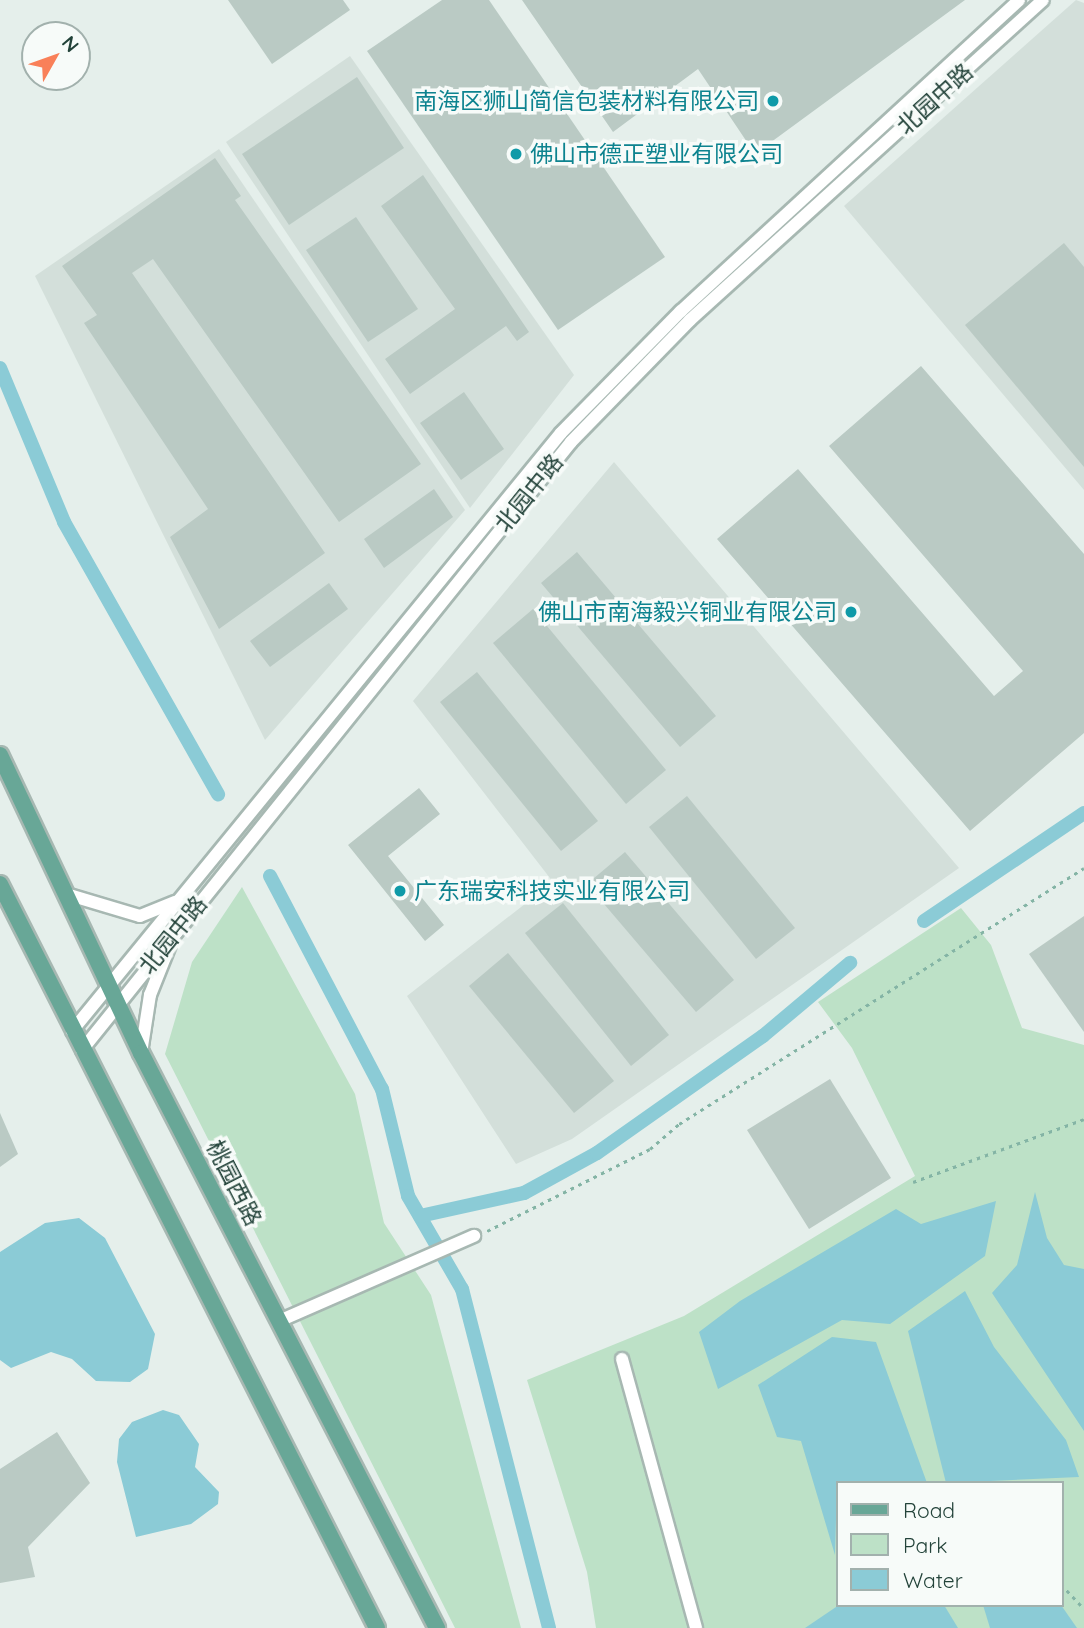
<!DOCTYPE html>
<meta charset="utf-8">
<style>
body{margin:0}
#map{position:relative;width:1084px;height:1628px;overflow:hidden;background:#e5efeb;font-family:Quicksand,"Noto Sans SC",sans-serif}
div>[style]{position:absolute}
.built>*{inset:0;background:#d3dfda}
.green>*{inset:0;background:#bde1c7}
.water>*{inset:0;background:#8bcbd6}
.canal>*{height:14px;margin:-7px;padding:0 7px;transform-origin:7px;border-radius:7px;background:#8bcbd6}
.building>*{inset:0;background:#bacac4}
.path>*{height:2.5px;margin-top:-1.25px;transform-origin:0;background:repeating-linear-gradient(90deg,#84b4a5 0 3.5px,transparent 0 8.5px)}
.roads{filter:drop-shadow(2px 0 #a7b8b2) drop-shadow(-2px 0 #a7b8b2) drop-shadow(0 2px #a7b8b2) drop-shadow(0 -2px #a7b8b2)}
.minor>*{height:12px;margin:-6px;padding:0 6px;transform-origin:6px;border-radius:6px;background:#fff}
.major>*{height:16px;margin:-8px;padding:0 8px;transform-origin:8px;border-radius:8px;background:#68a797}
.dots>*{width:19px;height:19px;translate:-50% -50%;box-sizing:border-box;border:4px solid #f7fbf9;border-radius:50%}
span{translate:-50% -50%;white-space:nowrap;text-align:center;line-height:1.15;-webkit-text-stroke:7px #f7fbf9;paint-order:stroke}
.street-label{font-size:23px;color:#23433a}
.culture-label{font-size:23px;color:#0d838f}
.right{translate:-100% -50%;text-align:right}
.left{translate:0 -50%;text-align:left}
.legend{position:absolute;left:836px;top:1481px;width:228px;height:126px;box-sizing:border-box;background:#f7fbf9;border:2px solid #a2b1ad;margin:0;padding:9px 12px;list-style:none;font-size:21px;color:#23433a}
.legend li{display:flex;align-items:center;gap:14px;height:35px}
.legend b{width:35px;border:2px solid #a2b1ad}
.north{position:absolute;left:21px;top:21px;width:70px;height:70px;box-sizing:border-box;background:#f7fbf9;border:2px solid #a2b1ad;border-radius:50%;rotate:50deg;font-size:19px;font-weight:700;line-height:28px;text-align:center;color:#23433a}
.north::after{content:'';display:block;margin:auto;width:24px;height:32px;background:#f98059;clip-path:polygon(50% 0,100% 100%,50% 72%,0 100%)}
</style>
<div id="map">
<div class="built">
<i style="clip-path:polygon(1076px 0,1084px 3px,1084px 490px,844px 206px)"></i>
<i style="clip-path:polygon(350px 56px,574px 375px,470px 508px,226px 142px)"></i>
<i style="clip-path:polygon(219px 149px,465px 510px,265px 740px,35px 276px)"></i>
<i style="clip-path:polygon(614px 462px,959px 868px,572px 1139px,516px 1164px,407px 996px,553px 882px,413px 701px)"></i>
</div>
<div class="green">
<i style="clip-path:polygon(242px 887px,355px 1094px,384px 1223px,431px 1295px,521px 1628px,455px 1628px,165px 1054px,192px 962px)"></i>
<i style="clip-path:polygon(evenodd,961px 908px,991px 945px,1022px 1028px,1084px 1045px,1084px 1628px,596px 1628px,587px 1572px,527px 1380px,684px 1316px,915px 1176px,852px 1048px,818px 1002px,961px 908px,837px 1483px,1061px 1483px,1061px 1605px,837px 1605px,837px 1483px)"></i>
</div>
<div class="water">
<i style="clip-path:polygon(1035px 1192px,1047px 1238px,1064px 1265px,1084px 1269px,1084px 1431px,992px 1293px,1017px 1265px)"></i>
<i style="clip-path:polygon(996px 1201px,985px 1256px,890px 1324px,842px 1320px,718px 1389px,699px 1332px,740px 1301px,896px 1209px,921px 1224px)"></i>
<i style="clip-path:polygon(79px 1218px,105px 1238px,155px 1334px,148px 1369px,130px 1382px,96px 1381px,72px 1359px,51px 1352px,11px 1368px,0 1360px,0 1252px,45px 1223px)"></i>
<i style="clip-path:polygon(965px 1291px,994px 1347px,1066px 1440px,1079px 1477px,946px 1483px,908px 1331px)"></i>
<i style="clip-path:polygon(832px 1337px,876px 1342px,927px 1483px,837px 1483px,835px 1555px,801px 1441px,777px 1437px,758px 1385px)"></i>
<i style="clip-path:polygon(163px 1410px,179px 1415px,199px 1444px,195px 1467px,219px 1492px,218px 1504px,191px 1524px,136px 1537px,117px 1462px,119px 1439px,132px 1422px)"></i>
<i style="clip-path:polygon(839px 1605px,944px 1605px,958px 1628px,805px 1628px)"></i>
<i style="clip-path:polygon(983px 1605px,1061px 1605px,1077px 1628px,990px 1628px)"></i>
</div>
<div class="canal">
<i style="left:0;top:368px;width:167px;rotate:67.4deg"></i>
<i style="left:64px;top:522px;width:313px;rotate:60.5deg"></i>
<i style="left:270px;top:876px;width:241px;rotate:62.3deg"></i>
<i style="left:382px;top:1089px;width:110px;rotate:76.3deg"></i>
<i style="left:408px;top:1196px;width:108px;rotate:59.9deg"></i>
<i style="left:462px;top:1289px;width:350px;rotate:75.6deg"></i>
<i style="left:924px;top:921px;width:193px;rotate:-34deg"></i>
<i style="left:420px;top:1216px;width:107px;rotate:-12.5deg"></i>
<i style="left:524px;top:1193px;width:83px;rotate:-28.7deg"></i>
<i style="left:597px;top:1153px;width:203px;rotate:-35.2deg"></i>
<i style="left:763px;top:1036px;width:114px;rotate:-40deg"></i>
</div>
<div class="building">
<i style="clip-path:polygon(228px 0,343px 0,350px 10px,272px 64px)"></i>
<i style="clip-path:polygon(442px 0,489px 0,665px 257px,558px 330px,367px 51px)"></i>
<i style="clip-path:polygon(522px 0,965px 0,755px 154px,698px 69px,613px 132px)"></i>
<i style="clip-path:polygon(357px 77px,404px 148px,289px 225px,242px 154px)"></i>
<i style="clip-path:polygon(215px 158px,241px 196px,235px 200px,421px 464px,339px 522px,153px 259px,132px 273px,325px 553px,219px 629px,170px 537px,208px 509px,84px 323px,97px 315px,62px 266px)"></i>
<i style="clip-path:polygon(423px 175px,529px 332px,517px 341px,506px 326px,410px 394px,385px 359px,455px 309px,381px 206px)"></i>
<i style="clip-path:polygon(356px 217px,418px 309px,368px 342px,306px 250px)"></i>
<i style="clip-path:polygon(1064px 243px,1084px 267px,1084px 467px,965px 325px)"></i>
<i style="clip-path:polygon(921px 366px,1084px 554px,1084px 733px,970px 831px,717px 539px,798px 469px,994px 696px,1023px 671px,829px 446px)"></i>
<i style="clip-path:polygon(464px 392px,504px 449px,461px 480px,420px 423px)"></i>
<i style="clip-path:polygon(434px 489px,453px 517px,384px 568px,364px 539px)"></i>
<i style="clip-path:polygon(577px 552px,716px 716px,680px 747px,541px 583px)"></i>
<i style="clip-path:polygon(329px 583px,348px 609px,270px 667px,250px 641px)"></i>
<i style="clip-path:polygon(533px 609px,666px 770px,626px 804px,493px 643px)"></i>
<i style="clip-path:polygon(477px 672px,598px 821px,561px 851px,440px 702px)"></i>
<i style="clip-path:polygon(419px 788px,440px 814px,388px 856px,444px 925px,425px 941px,348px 845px)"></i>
<i style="clip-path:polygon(687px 796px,795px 928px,756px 959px,649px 827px)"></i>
<i style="clip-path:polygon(625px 852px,734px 980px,696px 1012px,587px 884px)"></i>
<i style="clip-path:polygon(563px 903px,669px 1035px,631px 1066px,525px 933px)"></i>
<i style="clip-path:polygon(1084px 916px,1084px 1032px,1029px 954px)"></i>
<i style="clip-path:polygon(508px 953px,614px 1081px,574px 1113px,469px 986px)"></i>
<i style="clip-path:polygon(830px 1079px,891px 1178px,809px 1229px,747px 1130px)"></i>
<i style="clip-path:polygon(0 1113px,18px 1154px,0 1167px)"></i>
<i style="clip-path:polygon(57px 1432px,90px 1483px,28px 1547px,35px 1577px,0 1583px,0 1469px)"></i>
</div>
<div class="path">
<i style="left:913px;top:1182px;width:182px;rotate:-20.2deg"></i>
<i style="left:487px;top:1231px;width:182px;rotate:-26.7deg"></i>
<i style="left:650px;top:1149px;width:38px;rotate:-41deg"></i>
<i style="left:679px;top:1124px;width:479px;rotate:-32.3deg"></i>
<i style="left:1061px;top:1584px;width:34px;rotate:47deg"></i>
</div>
<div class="roads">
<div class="minor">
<i style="left:66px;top:894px;width:77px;rotate:16.6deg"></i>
<i style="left:140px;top:916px;width:38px;rotate:-22deg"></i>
<i style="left:72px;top:1031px;width:772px;rotate:-50.73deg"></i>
<i style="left:561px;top:433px;width:171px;rotate:-45.5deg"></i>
<i style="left:681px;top:311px;width:459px;rotate:-42.6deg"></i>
<i style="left:82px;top:1050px;width:780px;rotate:-51.19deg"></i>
<i style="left:571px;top:442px;width:170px;rotate:-45.7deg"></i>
<i style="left:690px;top:320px;width:476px;rotate:-42.2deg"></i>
<i style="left:141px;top:1053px;width:59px;rotate:-81.2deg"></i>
<i style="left:150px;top:995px;width:54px;rotate:-68.2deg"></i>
<i style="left:279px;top:1321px;width:213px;rotate:-23.6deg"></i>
<i style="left:622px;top:1359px;width:279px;rotate:74.6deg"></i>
</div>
<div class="major">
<i style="left:0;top:755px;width:330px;rotate:64.7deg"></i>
<i style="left:141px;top:1053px;width:647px;rotate:62.76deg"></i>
<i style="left:0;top:884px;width:834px;rotate:63.13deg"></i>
</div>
</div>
<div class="dots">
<i style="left:773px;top:101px;background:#0f9aa8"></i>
<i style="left:516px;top:154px;background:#0f9aa8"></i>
<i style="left:851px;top:612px;background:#0f9aa8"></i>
<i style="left:400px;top:891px;background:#0f9aa8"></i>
</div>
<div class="street-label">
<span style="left:935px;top:99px;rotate:-42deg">北园中路</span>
<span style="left:529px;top:493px;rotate:-51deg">北园中路</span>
<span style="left:173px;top:935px;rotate:-51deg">北园中路</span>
<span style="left:234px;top:1183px;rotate:63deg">桃园西路</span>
</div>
<div class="culture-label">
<span class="right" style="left:759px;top:101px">南海区狮山简信包装材料有限公司</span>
<span class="left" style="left:530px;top:154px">佛山市德正塑业有限公司</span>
<span class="right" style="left:837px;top:612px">佛山市南海毅兴铜业有限公司</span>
<span class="left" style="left:414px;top:891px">广东瑞安科技实业有限公司</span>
</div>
<ul class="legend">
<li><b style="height:9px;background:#68a797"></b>Road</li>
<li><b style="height:19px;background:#bde1c7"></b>Park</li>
<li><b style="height:19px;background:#8bcbd6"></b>Water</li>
</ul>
<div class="north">N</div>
</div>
